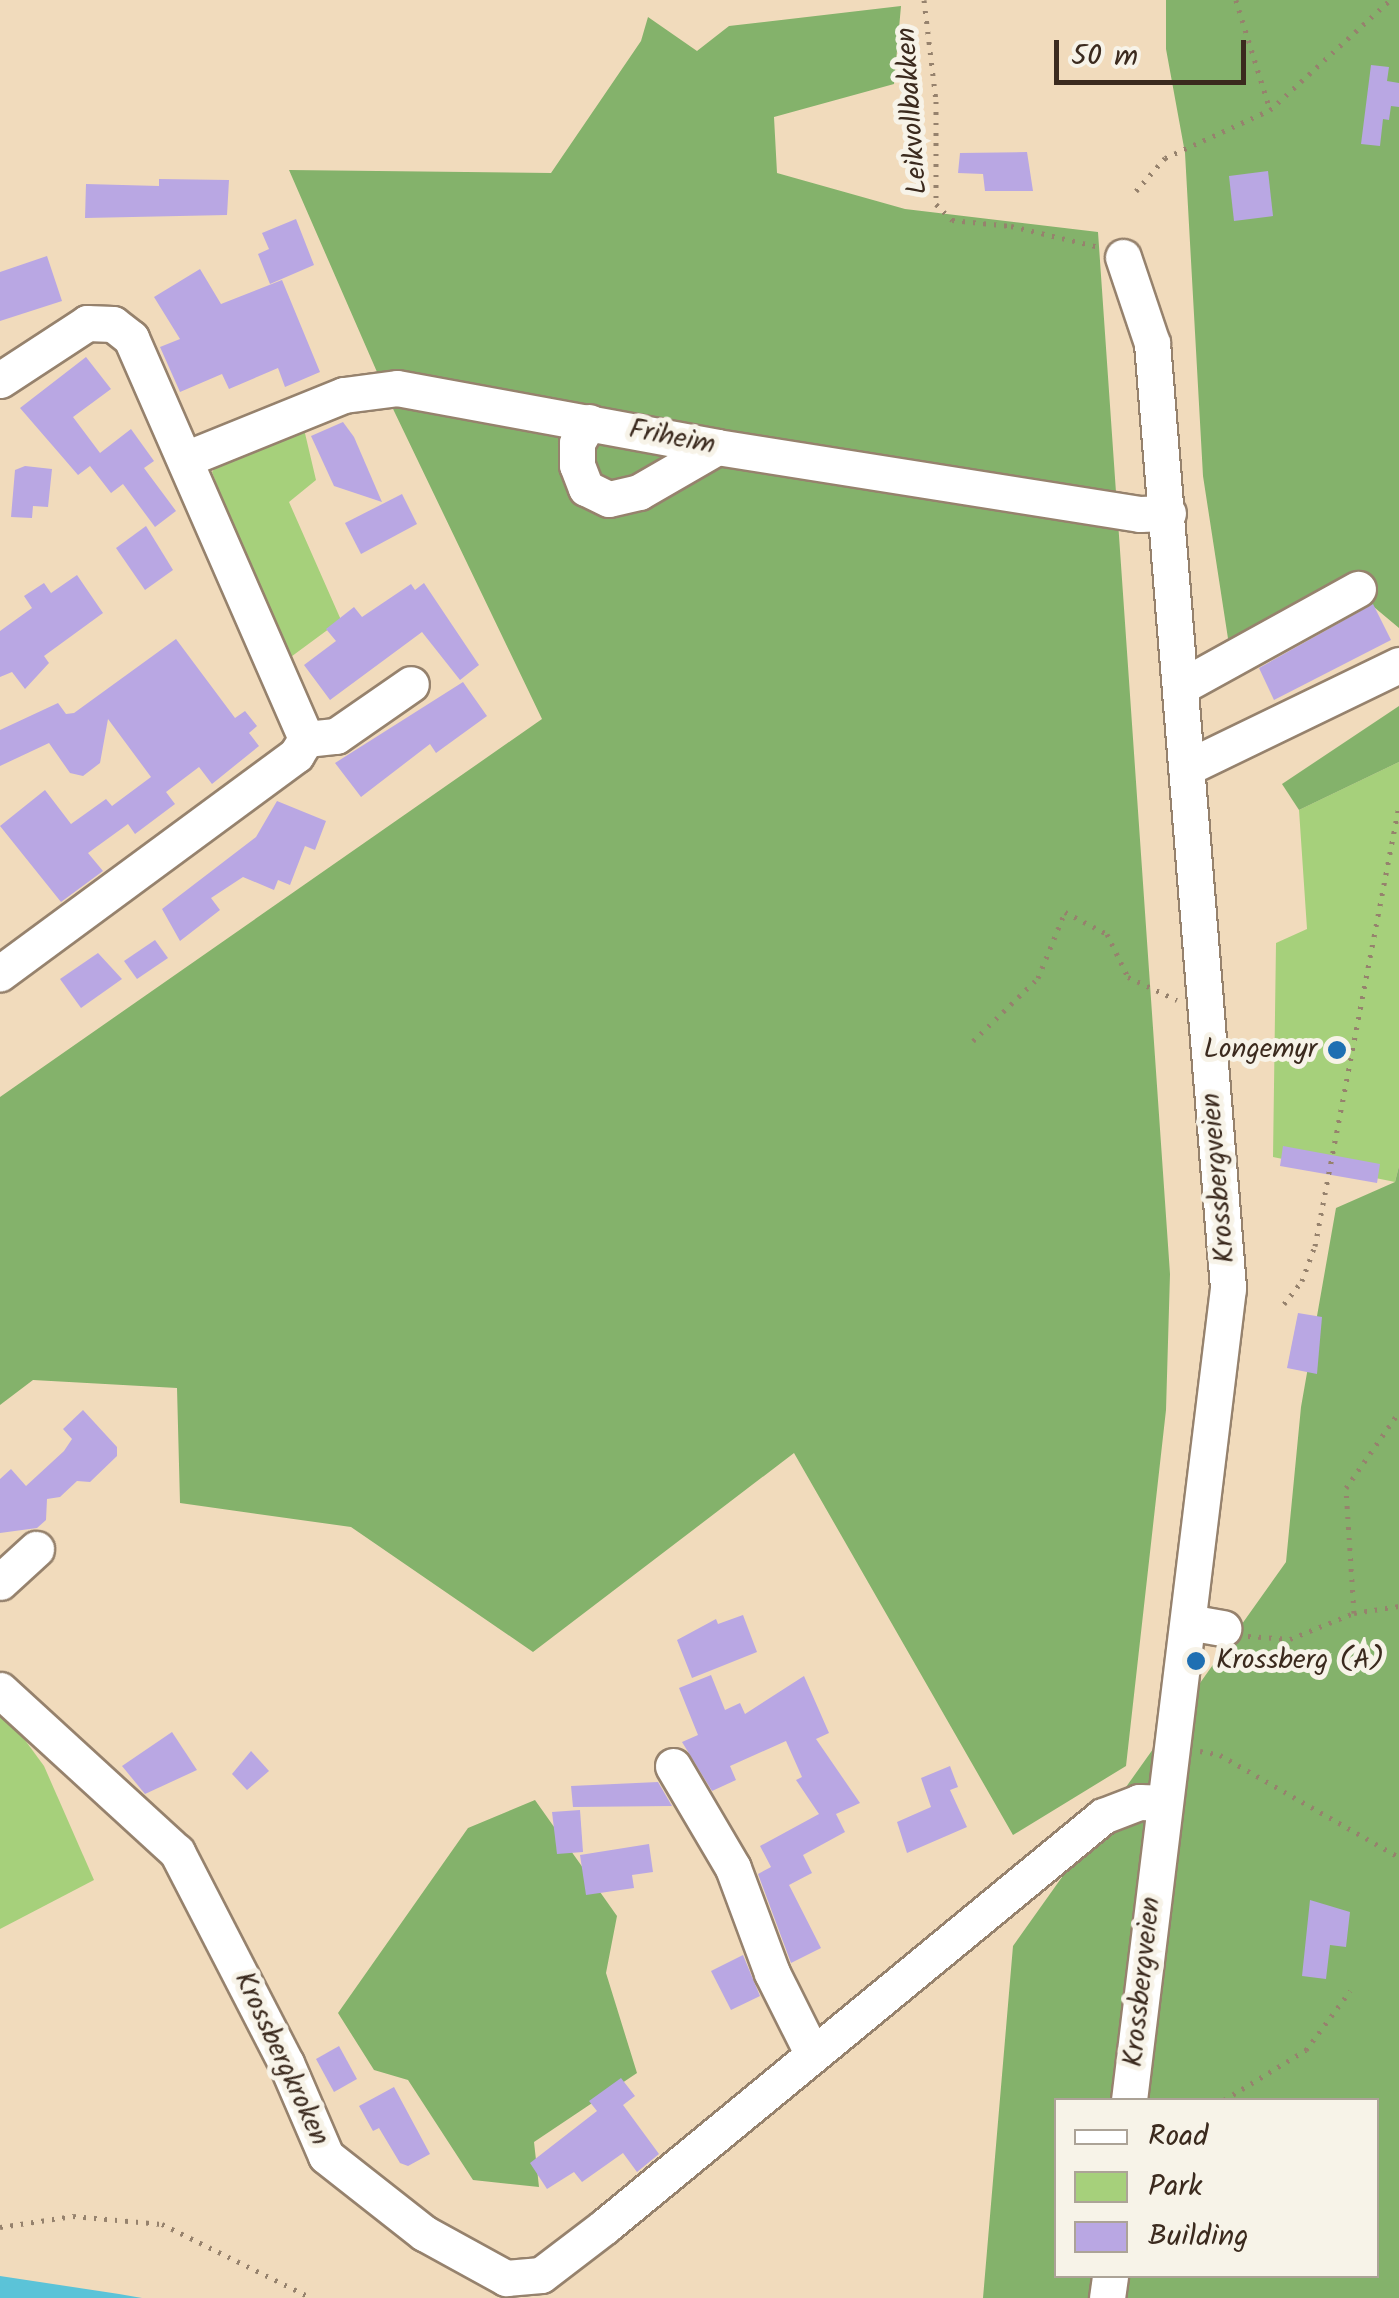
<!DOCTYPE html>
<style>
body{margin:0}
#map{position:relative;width:1399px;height:2298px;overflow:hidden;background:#f1dbbc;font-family:Kalam,sans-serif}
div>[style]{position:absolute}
.green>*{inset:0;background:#a6d07b}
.forest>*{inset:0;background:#84b26b}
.water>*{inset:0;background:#5bc3d8}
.building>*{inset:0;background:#b9a7e3}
.path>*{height:5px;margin-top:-2.5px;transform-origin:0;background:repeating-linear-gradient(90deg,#96826d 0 2.5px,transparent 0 10.5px)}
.roads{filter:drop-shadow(2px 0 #96826d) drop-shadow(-2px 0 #96826d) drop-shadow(0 2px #96826d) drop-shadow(0 -2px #96826d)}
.minor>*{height:35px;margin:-17.5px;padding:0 17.5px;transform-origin:17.5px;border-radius:17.5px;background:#fff}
.dots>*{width:28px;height:28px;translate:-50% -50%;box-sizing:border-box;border:5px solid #f7f3e8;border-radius:50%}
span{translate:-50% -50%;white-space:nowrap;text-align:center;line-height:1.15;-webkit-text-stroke:10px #f7f3e8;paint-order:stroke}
.street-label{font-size:28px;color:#3b2a1e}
.poi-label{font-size:28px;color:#3b2a1e}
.right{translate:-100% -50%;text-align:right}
.left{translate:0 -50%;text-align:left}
.legend{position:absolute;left:1054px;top:2098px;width:325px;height:180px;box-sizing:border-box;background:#f7f3e8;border:2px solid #aca397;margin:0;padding:12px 18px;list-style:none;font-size:30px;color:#3b2a1e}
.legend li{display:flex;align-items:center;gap:20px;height:50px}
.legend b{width:50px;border:2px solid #aca397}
.scale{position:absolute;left:1054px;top:40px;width:192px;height:45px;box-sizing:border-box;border:5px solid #3b2a1e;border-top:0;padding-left:12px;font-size:30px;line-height:35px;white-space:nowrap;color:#3b2a1e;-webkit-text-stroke:8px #f7f3e8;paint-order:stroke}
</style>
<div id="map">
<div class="green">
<i style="clip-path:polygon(304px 429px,316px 480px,289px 502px,341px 620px,284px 662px,212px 472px,222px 459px)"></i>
<i style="clip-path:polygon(1399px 762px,1399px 1166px,1395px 1182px,1273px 1157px,1276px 943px,1307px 929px,1299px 810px)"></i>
<i style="clip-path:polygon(0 1706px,44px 1766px,94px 1880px,0 1929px)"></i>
</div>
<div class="forest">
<i style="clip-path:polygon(1166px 0,1399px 0,1399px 628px,1362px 597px,1231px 658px,1203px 476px,1185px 153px,1166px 49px)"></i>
<i style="clip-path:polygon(901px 6px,894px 84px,774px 117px,777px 173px,905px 209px,1098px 232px,1170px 1274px,1166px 1410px,1126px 1766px,1013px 1835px,794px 1453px,533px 1652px,351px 1527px,180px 1503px,177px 1388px,33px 1380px,0 1405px,0 1097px,542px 719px,394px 411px,289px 170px,551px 173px,641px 41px,648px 17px,697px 51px,729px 26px)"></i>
<i style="clip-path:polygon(1399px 706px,1399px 762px,1299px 810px,1282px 784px)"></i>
<i style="clip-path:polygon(evenodd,1399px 1166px,1399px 2298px,983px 2298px,1013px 1946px,1286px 1562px,1301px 1407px,1336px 1208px,1395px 1182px,1399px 1166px,1056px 2100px,1376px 2100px,1376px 2276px,1056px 2276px,1056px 2100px)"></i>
<i style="clip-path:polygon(535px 1800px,617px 1916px,606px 1973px,637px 2073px,534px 2142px,539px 2187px,473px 2180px,408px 2080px,374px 2070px,338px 2013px,468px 1828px)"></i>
</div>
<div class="water">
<i style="clip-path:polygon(0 2276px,119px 2294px,142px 2298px,0 2298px)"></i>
</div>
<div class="building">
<i style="clip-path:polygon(1371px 65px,1389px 67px,1387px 81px,1399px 83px,1399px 107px,1391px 106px,1389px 120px,1383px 119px,1380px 146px,1361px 144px)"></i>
<i style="clip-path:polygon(1027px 152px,1033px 191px,985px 191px,983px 174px,958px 173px,960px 153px)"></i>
<i style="clip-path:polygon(1268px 171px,1273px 216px,1234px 221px,1229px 176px)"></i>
<i style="clip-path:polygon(159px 179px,229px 180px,227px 215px,85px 218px,86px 184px,159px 186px)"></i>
<i style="clip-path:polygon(296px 219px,314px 265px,270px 284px,258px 254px,269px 249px,262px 233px)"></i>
<i style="clip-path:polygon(47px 256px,62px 301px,0 321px,0 272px)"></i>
<i style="clip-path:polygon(200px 269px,221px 304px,282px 280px,320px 372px,285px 387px,278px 368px,229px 389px,222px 374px,180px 392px,160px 347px,180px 339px,154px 297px)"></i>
<i style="clip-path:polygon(86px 357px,111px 389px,73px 417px,100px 453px,131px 429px,154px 461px,144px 468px,176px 511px,155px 527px,123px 484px,111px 493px,90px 466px,78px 475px,20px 408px)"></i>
<i style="clip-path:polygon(343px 422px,354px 437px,382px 502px,334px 486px,311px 436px)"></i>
<i style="clip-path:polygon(25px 466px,52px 469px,48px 507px,33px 506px,32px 518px,11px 517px,15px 470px)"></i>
<i style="clip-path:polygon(402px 494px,417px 524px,361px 554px,345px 523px)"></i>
<i style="clip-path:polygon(146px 526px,173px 570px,145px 590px,116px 548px)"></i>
<i style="clip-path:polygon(77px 575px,103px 613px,44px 656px,49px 663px,25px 689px,12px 672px,0 677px,0 631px,32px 608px,24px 596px,44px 583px,51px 593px)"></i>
<i style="clip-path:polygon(424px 583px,479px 665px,460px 680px,422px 632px,330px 700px,304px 665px,336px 641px,326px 629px,354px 607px,362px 617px,411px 584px,415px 590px)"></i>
<i style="clip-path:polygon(1373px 604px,1391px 640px,1274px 700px,1259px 668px)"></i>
<i style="clip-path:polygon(176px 639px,235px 718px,245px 711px,257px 726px,249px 733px,259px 746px,212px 784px,199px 767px,166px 792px,175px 804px,135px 834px,128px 824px,88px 853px,103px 871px,61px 902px,0 826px,45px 790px,71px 824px,106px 799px,112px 806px,151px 777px,108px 719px,100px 763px,83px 776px,70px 773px,49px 743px,0 766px,0 730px,58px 703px,66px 714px,74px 713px)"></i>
<i style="clip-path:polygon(463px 682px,487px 716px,436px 753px,430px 744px,361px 797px,335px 763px)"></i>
<i style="clip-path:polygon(277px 801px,326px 821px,315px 850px,305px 846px,290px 885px,278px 880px,274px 890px,243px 877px,211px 898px,220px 910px,180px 941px,162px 909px,256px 837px)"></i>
<i style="clip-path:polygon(155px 940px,168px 958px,137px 979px,124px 961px)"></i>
<i style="clip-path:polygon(98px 953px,122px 979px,81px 1008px,60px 979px)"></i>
<i style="clip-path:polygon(1283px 1146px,1380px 1164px,1377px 1183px,1280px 1166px)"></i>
<i style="clip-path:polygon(1298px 1313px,1322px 1317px,1317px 1374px,1287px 1368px)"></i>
<i style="clip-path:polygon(83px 1410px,117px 1447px,117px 1456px,90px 1482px,77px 1481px,60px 1497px,47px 1499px,46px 1520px,37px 1528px,0 1533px,0 1479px,11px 1469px,26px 1486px,64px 1451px,72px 1439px,63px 1429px)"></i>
<i style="clip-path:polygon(743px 1615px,757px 1652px,692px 1678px,677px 1640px,716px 1619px,718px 1624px)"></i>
<i style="clip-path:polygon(711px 1675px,725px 1710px,740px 1703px,745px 1714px,804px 1676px,829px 1733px,816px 1739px,860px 1803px,836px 1814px,845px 1832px,803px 1855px,812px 1873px,789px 1885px,821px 1948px,791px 1963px,758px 1874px,771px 1867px,760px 1846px,819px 1814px,796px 1780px,802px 1777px,786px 1741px,730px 1766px,736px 1780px,712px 1791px,682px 1742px,698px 1735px,679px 1688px)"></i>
<i style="clip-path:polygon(172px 1732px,197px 1770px,145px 1794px,122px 1766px)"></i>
<i style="clip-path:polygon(251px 1751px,269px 1771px,247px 1790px,232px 1774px)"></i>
<i style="clip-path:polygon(950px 1766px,958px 1787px,950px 1790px,967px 1827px,907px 1853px,897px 1822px,931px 1807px,921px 1778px)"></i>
<i style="clip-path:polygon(658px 1782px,672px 1806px,573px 1807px,571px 1786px)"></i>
<i style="clip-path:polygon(580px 1810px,583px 1852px,557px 1854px,552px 1812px)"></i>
<i style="clip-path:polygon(649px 1844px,653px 1872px,632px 1875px,634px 1888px,586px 1895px,580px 1855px)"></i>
<i style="clip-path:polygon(1310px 1900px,1350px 1912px,1346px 1947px,1330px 1945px,1326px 1979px,1302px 1976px)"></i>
<i style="clip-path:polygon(743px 1955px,760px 1996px,731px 2010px,711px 1971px)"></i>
<i style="clip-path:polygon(339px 2046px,357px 2079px,334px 2092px,316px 2059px)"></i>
<i style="clip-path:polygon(621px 2078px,635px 2096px,623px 2105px,659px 2154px,637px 2172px,623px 2153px,582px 2182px,574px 2172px,547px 2189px,530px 2163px,597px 2111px,589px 2101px)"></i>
<i style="clip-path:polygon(394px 2087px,430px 2154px,408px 2166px,400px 2163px,379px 2128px,373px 2131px,359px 2106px)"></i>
</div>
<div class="path">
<i style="left:924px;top:0;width:102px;rotate:83.2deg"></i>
<i style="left:936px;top:101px;width:103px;rotate:90deg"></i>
<i style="left:936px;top:204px;width:23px;rotate:45deg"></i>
<i style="left:952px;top:220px;width:59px;rotate:5.8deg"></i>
<i style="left:1011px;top:226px;width:90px;rotate:13.4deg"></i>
<i style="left:1236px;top:0;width:115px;rotate:72.8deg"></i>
<i style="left:1136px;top:191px;width:44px;rotate:-48.7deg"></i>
<i style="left:1165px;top:158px;width:115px;rotate:-24.6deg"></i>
<i style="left:1270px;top:110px;width:163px;rotate:-42.5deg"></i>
<i style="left:973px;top:1041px;width:91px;rotate:-44.1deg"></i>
<i style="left:1038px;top:978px;width:71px;rotate:-67.8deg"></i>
<i style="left:1065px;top:912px;width:47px;rotate:27.6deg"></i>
<i style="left:1107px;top:934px;width:48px;rotate:64deg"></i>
<i style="left:1128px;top:977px;width:54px;rotate:25.1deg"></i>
<i style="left:1284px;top:1304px;width:29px;rotate:-52deg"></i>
<i style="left:1302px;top:1281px;width:37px;rotate:-70deg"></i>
<i style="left:1315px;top:1246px;width:447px;rotate:-79.2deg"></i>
<i style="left:1354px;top:1613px;width:125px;rotate:-93.7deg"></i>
<i style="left:1346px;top:1488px;width:93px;rotate:-55.1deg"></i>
<i style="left:1248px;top:1636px;width:42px;rotate:4.1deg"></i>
<i style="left:1290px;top:1639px;width:69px;rotate:-22.1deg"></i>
<i style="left:1354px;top:1613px;width:46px;rotate:-8.8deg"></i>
<i style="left:1200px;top:1751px;width:20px;rotate:11deg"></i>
<i style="left:1220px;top:1755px;width:206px;rotate:29.7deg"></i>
<i style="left:1224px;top:2100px;width:96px;rotate:-31.4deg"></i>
<i style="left:1306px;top:2050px;width:74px;rotate:-53.3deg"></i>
<i style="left:0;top:2227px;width:74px;rotate:-8.6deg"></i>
<i style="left:73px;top:2216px;width:89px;rotate:5.1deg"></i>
<i style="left:162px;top:2224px;width:167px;rotate:26.3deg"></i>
</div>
<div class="roads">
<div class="minor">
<i style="left:1123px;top:257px;width:91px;rotate:71.4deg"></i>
<i style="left:1152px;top:343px;width:948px;rotate:85.4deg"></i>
<i style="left:1228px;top:1288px;width:818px;rotate:96.95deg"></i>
<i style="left:0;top:380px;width:104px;rotate:-33.2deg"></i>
<i style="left:87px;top:323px;width:26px;rotate:2deg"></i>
<i style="left:113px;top:324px;width:23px;rotate:38deg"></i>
<i style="left:131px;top:338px;width:438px;rotate:66.4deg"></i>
<i style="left:306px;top:739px;width:19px;rotate:122deg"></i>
<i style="left:296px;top:755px;width:368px;rotate:143.6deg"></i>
<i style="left:589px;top:422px;width:24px;rotate:120deg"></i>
<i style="left:577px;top:443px;width:22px;rotate:90deg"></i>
<i style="left:577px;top:465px;width:25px;rotate:69deg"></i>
<i style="left:586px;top:488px;width:25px;rotate:26deg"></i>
<i style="left:609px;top:499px;width:31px;rotate:-13deg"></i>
<i style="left:639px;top:492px;width:90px;rotate:-30deg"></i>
<i style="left:188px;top:458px;width:168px;rotate:-22deg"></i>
<i style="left:344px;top:395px;width:53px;rotate:-7.5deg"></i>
<i style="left:397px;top:388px;width:325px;rotate:10.4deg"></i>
<i style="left:717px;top:447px;width:428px;rotate:9deg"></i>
<i style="left:1140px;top:514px;width:28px;rotate:-2deg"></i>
<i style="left:1182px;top:686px;width:201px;rotate:-28.9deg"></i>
<i style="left:306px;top:739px;width:30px;rotate:-6deg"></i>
<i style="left:336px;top:736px;width:91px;rotate:-34.7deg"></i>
<i style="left:1186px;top:768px;width:237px;rotate:-25.8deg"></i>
<i style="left:0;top:1582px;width:49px;rotate:-42.5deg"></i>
<i style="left:1188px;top:1622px;width:36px;rotate:10deg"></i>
<i style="left:0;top:1690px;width:240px;rotate:42.5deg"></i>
<i style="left:177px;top:1852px;width:237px;rotate:62.7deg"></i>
<i style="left:286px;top:2063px;width:101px;rotate:66.7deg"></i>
<i style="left:326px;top:2156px;width:125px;rotate:38.2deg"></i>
<i style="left:424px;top:2233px;width:94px;rotate:28.8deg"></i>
<i style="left:506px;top:2278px;width:35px;rotate:-5deg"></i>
<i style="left:541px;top:2275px;width:81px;rotate:-37.4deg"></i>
<i style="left:605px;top:2226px;width:645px;rotate:-39.46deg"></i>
<i style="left:1103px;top:1816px;width:39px;rotate:-21deg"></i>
<i style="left:1139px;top:1802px;width:24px;rotate:2deg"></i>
<i style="left:673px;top:1766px;width:118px;rotate:59.5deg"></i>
<i style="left:733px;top:1868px;width:112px;rotate:69.6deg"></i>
<i style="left:772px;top:1973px;width:87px;rotate:63.4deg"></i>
<i style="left:1107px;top:2298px;width:22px;rotate:-82deg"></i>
</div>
</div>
<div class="dots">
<i style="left:1337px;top:1050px;background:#1f6fb2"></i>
<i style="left:1196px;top:1661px;background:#1f6fb2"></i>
</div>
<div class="street-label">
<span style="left:913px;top:111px;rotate:-94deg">Leikvollbakken</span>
<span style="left:672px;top:438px;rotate:11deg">Friheim</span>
<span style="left:1219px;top:1178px;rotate:-95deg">Krossbergveien</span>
<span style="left:1143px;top:1982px;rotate:-84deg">Krossbergveien</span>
<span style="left:281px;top:2059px;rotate:65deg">Krossbergkroken</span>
</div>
<div class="poi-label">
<span class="right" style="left:1317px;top:1050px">Longemyr</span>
<span class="left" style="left:1216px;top:1661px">Krossberg (A)</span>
</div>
<ul class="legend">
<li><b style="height:12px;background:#fff"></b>Road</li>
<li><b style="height:28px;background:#a6d07b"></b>Park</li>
<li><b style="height:28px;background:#b9a7e3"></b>Building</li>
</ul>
<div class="scale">50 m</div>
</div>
